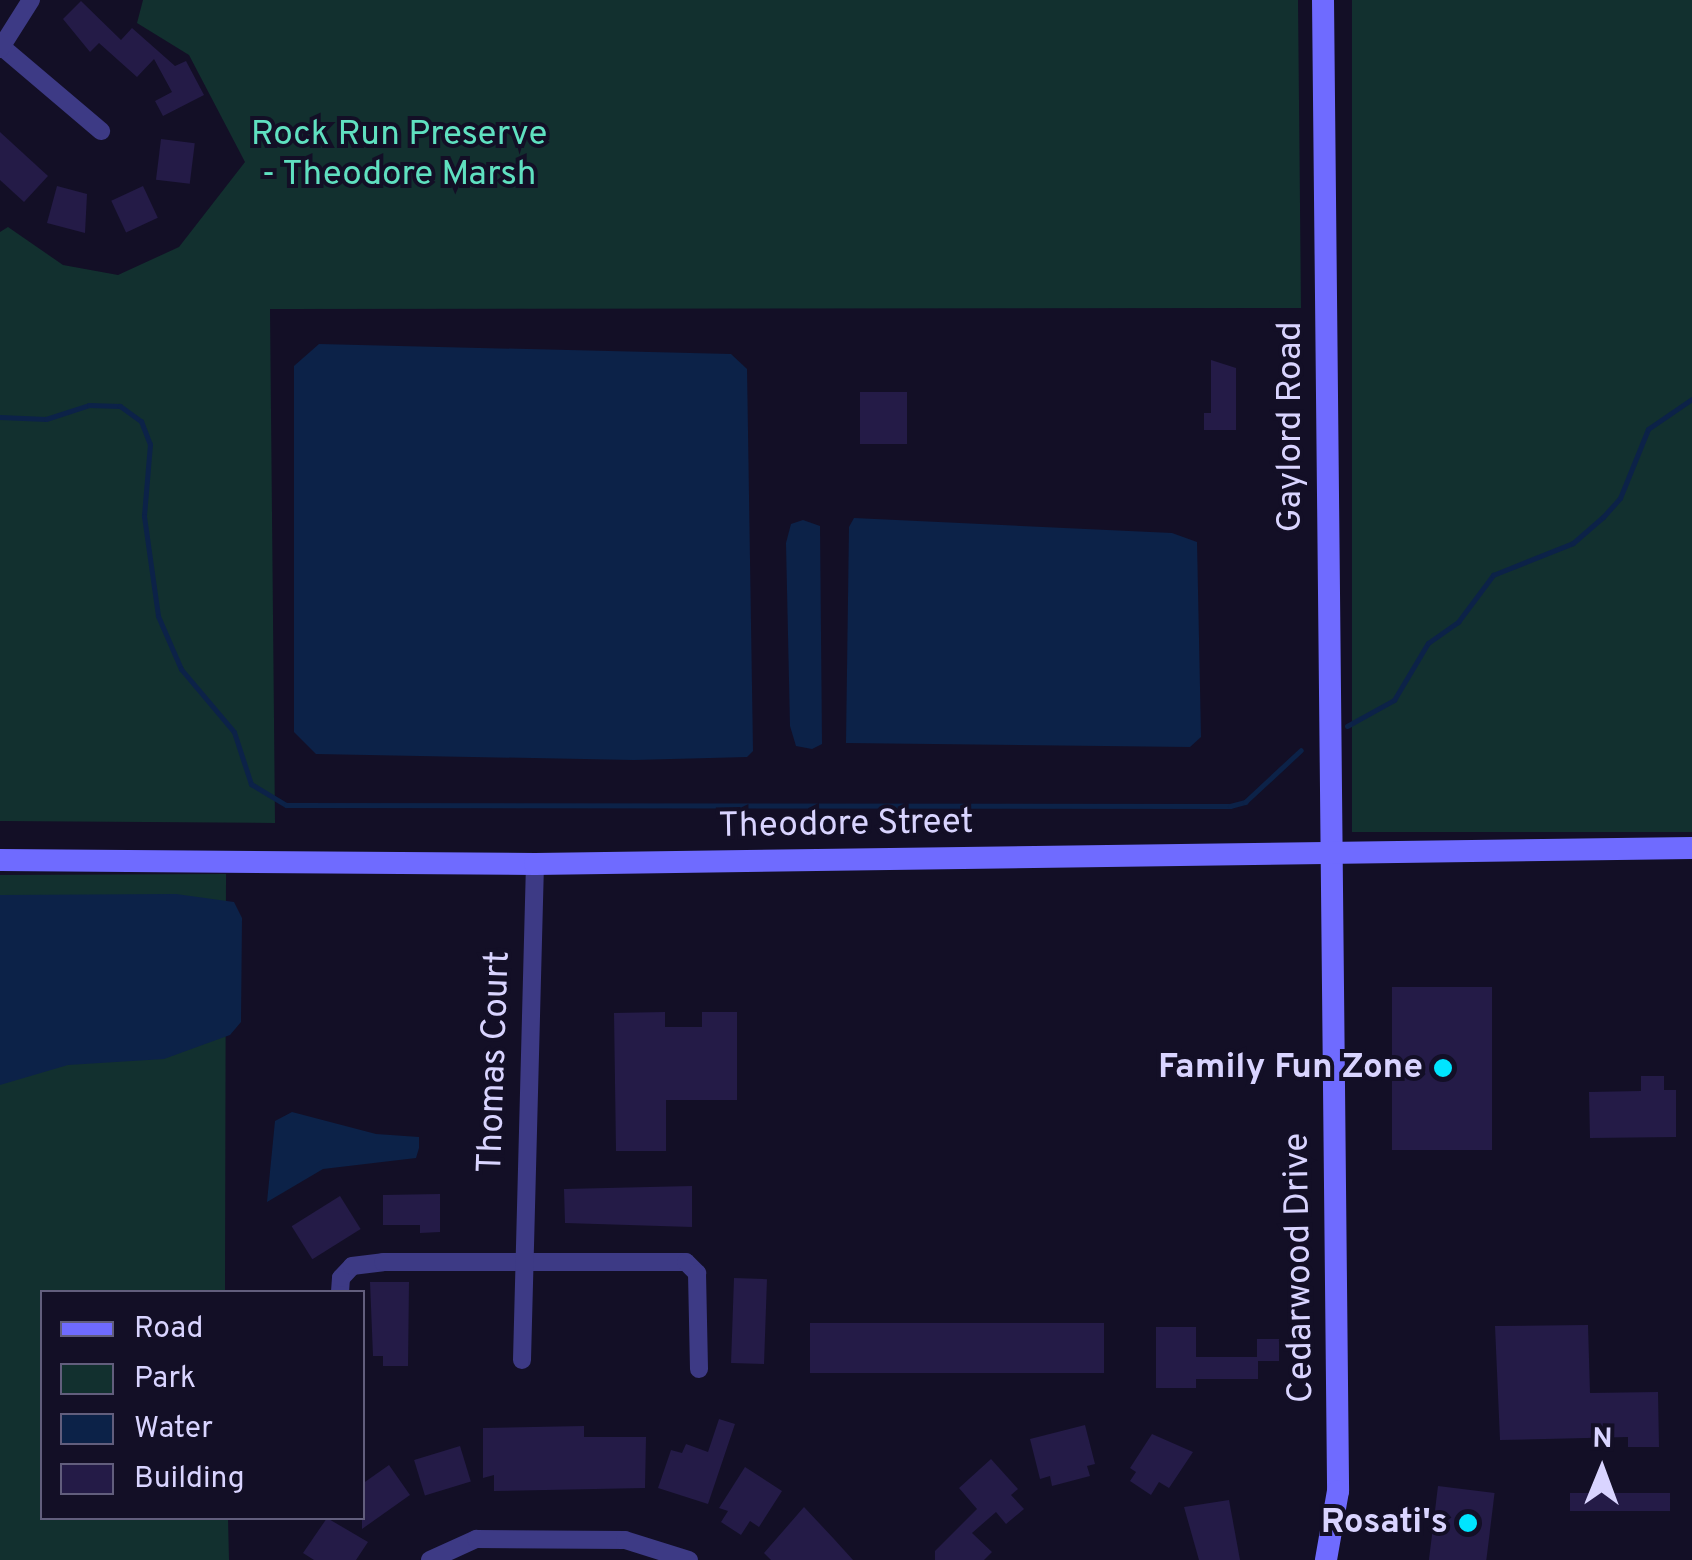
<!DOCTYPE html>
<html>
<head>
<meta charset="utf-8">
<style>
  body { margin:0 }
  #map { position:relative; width:1692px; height:1560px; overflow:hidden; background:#130f26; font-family:Overpass,sans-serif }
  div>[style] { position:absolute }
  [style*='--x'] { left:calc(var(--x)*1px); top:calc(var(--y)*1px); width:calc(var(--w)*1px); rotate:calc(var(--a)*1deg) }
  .green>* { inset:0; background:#12302f; transform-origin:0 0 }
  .water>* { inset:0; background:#0c2248 }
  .stream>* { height:5px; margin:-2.5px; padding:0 2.5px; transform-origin:2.5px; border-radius:2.5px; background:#0c2248 }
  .building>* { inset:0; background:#241b47; transform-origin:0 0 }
  .street>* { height:18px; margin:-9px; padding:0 9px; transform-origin:9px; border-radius:9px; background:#3d3a85 }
  .secondary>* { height:22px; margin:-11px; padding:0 11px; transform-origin:11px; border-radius:11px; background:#6f6bff }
  .dots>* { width:28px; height:28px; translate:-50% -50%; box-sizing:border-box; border:5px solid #130f26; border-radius:50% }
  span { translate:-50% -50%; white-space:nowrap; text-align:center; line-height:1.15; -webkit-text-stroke:8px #130f26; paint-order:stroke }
  .park-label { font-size:35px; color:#5fe0c0 }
  .street-label { font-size:35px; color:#d9d4ff }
  .poi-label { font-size:35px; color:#d9d4ff; font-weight:700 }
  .right { translate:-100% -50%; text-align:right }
  .legend { position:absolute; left:40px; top:1290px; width:325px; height:230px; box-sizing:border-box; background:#130f26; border:2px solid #625e7d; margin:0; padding:12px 18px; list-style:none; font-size:30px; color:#d9d4ff }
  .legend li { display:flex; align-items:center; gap:20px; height:50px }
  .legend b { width:50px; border:2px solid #625e7d }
  .north { position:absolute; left:1552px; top:1420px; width:100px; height:100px; -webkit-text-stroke:8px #130f26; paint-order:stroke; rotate:1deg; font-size:28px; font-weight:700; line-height:40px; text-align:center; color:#d9d4ff }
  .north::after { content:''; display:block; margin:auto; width:35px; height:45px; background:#d9d4ff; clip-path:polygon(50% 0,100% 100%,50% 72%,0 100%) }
</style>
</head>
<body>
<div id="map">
  <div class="green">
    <div style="clip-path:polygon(143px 0,1298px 0,1301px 308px,270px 309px,275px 823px,0 821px,0 232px,8px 227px,63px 265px,118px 275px,179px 247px,245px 162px,189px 55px,137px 23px)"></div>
    <div style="left:1352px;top:0;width:340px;height:832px"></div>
    <div style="clip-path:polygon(226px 874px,225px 1292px,42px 1292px,42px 1518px,228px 1518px,229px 1560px,0 1560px,0 875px)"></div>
  </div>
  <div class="water">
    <div style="clip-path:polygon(319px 344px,731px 354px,747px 369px,753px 751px,747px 757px,634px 760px,316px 754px,294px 732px,294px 366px)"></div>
    <div style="clip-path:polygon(854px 518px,1172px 533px,1197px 542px,1201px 737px,1190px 747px,846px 743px,849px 527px)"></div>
    <div style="clip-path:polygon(803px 520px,820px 526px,822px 744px,812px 749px,796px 746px,790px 726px,786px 543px,791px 524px)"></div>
    <div style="clip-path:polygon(176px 894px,234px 902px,242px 918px,241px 1022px,230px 1035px,164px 1059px,68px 1065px,0 1085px,0 895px)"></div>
    <div style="clip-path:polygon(292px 1112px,376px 1134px,419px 1137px,419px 1148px,416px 1158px,323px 1169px,267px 1202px,275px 1121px)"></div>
  </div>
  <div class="stream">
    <div style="--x:0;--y:417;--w:46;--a:2.5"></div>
    <div style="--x:46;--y:419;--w:45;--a:-18"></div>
    <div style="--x:89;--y:405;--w:31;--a:2"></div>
    <div style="--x:120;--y:406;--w:26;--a:36"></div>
    <div style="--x:141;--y:421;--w:25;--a:69"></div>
    <div style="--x:150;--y:444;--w:72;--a:94.8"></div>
    <div style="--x:144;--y:516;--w:101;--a:82"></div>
    <div style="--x:158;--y:616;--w:58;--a:66.5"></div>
    <div style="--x:181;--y:669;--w:82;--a:49.9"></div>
    <div style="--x:234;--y:732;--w:55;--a:71.9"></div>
    <div style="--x:251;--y:784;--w:41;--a:31"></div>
    <div style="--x:286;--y:805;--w:944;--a:0.06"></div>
    <div style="--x:1230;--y:806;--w:16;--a:-15"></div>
    <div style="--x:1245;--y:802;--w:76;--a:-42.9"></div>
    <div style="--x:1347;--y:726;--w:54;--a:-29"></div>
    <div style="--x:1394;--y:700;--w:66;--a:-59.2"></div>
    <div style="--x:1428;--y:643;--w:37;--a:-35"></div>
    <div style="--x:1458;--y:622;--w:59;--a:-53.3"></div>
    <div style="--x:1493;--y:575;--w:86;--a:-21.8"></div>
    <div style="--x:1573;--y:543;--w:40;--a:-41"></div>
    <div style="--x:1603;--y:517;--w:25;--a:-48"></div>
    <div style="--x:1620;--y:498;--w:74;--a:-67.9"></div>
    <div style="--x:1648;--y:429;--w:53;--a:-34.3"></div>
  </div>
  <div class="building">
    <div style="clip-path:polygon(81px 1px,121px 40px,132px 28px,175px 66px,186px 61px,204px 95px,163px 116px,155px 101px,172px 92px,154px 59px,137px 77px,99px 43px,90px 52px,63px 19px)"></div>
    <div style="clip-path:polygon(0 132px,48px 176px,24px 202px,0 180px)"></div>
    <div style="left:161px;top:139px;width:34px;height:41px;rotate:7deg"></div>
    <div style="clip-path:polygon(57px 186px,87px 194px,85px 233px,47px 223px)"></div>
    <div style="left:143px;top:186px;width:35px;height:35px;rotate:65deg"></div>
    <div style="clip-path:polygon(1211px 360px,1236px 368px,1236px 430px,1204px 430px,1204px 413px,1211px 413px)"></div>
    <div style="left:860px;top:392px;width:47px;height:52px"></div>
    <div style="left:1392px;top:987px;width:100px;height:163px"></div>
    <div style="clip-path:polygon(665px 1012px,665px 1027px,702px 1027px,702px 1012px,737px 1012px,737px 1100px,666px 1100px,666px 1151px,616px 1151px,614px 1013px)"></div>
    <div style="clip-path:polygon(1641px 1076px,1664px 1076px,1664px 1090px,1676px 1090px,1676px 1137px,1590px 1138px,1589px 1092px,1641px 1091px)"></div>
    <div style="clip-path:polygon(692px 1186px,692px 1227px,565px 1223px,564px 1189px)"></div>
    <div style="clip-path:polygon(440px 1194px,440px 1232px,420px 1233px,420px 1225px,383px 1225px,383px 1195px)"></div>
    <div style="left:340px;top:1196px;width:39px;height:57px;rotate:58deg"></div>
    <div style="left:734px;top:1278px;width:33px;height:85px;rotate:2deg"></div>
    <div style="clip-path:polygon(370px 1282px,409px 1282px,408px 1366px,383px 1366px,383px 1356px,373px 1356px)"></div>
    <div style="left:810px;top:1323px;width:294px;height:50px"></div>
    <div style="clip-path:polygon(1588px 1325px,1590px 1393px,1658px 1392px,1659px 1447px,1628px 1447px,1628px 1437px,1500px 1440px,1495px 1326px)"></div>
    <div style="clip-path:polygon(1156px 1327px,1196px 1327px,1196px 1357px,1257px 1357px,1257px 1339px,1279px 1339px,1279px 1361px,1258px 1361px,1258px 1379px,1196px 1379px,1196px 1388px,1156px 1388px)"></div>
    <div style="clip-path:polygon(719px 1419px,735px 1424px,708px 1504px,658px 1488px,671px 1450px,682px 1453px,686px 1444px,708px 1452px)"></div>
    <div style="clip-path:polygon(1085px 1425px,1095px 1464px,1087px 1466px,1090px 1476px,1052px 1486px,1050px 1476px,1040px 1479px,1030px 1439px)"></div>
    <div style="clip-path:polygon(584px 1426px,584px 1437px,646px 1437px,645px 1488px,494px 1491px,494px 1475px,483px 1478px,483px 1428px)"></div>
    <div style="clip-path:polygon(1152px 1434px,1193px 1452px,1169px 1488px,1159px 1482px,1151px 1495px,1130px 1481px,1136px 1472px,1130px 1468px)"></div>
    <div style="left:460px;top:1446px;width:37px;height:48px;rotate:73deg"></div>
    <div style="clip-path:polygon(991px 1459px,1018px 1489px,1011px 1495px,1024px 1509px,1006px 1524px,996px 1512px,972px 1533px,992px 1552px,984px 1560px,935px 1560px,935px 1551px,977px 1509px,959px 1488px)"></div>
    <div style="clip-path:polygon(389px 1465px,410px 1495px,362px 1529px,362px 1484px)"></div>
    <div style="clip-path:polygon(745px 1467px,782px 1491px,759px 1527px,750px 1521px,741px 1535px,721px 1522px,728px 1511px,719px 1508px)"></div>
    <div style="left:1438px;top:1486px;width:57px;height:75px;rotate:7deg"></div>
    <div style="left:1570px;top:1493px;width:100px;height:18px"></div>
    <div style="clip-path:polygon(1229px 1500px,1240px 1560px,1199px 1560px,1184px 1507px)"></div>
    <div style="clip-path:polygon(804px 1507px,834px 1539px,853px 1560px,771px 1560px,764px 1553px)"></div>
    <div style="clip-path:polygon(327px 1518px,368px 1542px,356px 1560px,314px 1560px,303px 1553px)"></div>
  </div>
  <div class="street">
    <div style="--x:2;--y:47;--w:130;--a:40.3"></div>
    <div style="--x:0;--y:49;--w:58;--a:-57.7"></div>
    <div style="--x:340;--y:1292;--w:14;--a:-86"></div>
    <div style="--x:341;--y:1278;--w:16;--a:-47"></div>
    <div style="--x:352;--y:1266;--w:31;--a:-7"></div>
    <div style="--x:383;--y:1262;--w:303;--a:0"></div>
    <div style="--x:686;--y:1262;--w:16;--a:45"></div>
    <div style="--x:697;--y:1273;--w:96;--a:88.8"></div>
    <div style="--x:522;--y:1360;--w:496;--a:-88.5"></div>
    <div style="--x:430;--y:1560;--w:51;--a:-24.5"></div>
    <div style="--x:476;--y:1539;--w:149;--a:0.4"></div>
    <div style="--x:625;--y:1540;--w:67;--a:17.4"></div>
  </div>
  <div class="secondary">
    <div style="--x:1323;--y:0;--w:1491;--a:89.42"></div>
    <div style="--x:1338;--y:1491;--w:70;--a:99.9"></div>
    <div style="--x:0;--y:860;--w:535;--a:0.43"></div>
    <div style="--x:535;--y:864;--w:1157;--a:-0.79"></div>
  </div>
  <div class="dots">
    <div style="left:1443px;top:1068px;background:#00e5ff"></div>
    <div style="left:1468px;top:1523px;background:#00e5ff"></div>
  </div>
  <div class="park-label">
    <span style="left:399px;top:155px">Rock Run Preserve<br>- Theodore Marsh</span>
  </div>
  <div class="street-label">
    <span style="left:1291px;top:427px;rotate:-90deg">Gaylord Road</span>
    <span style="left:846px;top:825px;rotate:-1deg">Theodore Street</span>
    <span style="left:495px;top:1062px;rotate:-88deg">Thomas Court</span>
    <span style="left:1300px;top:1268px;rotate:-91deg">Cedarwood Drive</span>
  </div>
  <div class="poi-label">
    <span class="right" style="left:1423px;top:1068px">Family Fun Zone</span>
    <span class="right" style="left:1448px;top:1523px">Rosati's</span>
  </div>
  <ul class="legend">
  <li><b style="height:12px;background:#6f6bff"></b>Road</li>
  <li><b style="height:28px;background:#12302f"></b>Park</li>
  <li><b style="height:28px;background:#0c2248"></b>Water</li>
  <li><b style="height:28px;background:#241b47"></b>Building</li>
  </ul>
  <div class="north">N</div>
</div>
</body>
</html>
